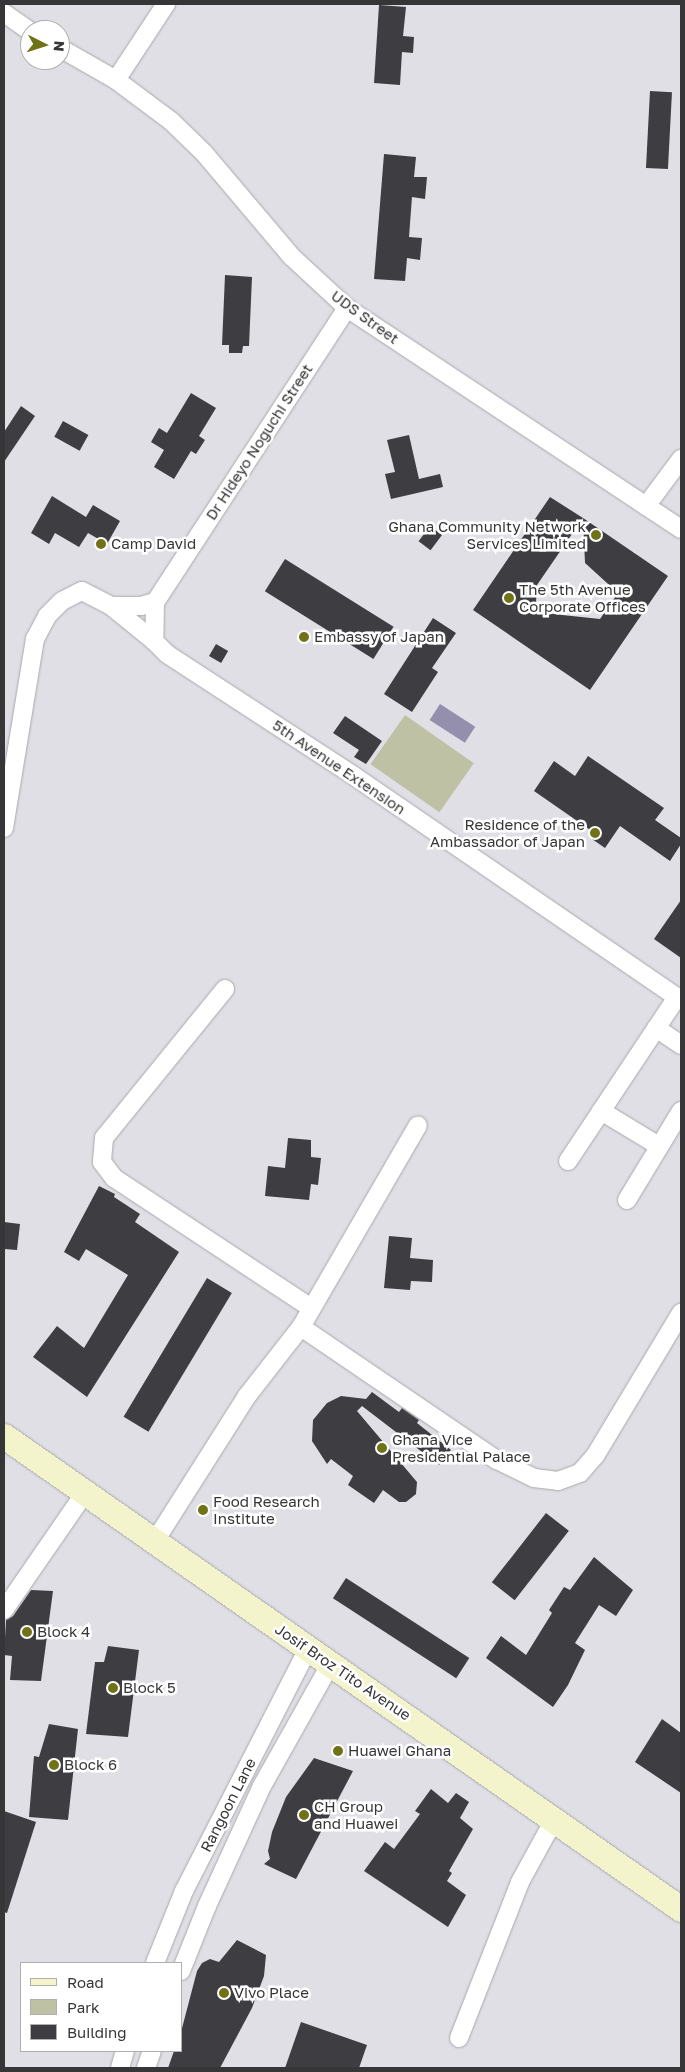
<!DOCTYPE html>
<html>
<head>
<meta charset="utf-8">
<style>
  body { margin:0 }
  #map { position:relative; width:685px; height:2072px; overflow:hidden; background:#e0dfe5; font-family:"Golos Text",sans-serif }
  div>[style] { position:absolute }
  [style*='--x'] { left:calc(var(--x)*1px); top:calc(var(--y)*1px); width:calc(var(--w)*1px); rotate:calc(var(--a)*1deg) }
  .green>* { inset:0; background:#bfc1a4; transform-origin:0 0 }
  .water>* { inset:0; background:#938fad; transform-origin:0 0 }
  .building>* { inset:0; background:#3e3d42; transform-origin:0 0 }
  .roads { filter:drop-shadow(0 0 1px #a9a8ae) drop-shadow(0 0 1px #a9a8ae) }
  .street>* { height:18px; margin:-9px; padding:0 9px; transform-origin:9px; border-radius:9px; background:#fff }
  .secondary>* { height:25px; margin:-12.5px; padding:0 12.5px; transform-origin:12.5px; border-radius:12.5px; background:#f3f4cc }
  .dots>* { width:14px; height:14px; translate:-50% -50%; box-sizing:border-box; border:2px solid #fff; border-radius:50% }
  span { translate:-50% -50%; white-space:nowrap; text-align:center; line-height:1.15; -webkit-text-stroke:5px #fff; paint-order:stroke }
  .street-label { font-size:15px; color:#363638 }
  .poi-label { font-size:15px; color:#363638 }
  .right { translate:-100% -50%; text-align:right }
  .left { translate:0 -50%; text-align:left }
  .frame { position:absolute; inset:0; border:5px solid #363638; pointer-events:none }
  .legend { position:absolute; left:20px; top:1962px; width:162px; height:90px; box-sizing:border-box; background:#fff; border:1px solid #afafaf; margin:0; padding:6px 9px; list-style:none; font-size:15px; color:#363638 }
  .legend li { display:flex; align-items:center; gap:10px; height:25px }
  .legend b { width:25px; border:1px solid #afafaf }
  .north { position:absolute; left:20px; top:20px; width:50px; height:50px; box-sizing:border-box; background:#fff; border:1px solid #afafaf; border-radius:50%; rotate:95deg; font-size:14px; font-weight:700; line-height:20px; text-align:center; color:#363638 }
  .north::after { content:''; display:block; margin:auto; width:18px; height:22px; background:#707217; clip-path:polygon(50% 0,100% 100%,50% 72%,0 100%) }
</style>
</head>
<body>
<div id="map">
  <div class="green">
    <div style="left:405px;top:715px;width:84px;height:60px;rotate:35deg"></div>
  </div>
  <div class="water">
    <div style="left:440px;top:704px;width:42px;height:19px;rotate:33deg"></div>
  </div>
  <div class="building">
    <div style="clip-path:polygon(379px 5px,406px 7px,403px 36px,414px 37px,413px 53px,402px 52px,400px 85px,374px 83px)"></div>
    <div style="left:650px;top:91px;width:22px;height:77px;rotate:3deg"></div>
    <div style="clip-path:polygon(384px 154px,416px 157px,414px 177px,427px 177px,425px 199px,412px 197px,409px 237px,422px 238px,420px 260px,407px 258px,405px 281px,374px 279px)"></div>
    <div style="clip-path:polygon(225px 275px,252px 277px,249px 346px,243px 346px,242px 353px,229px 353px,229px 345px,222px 345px)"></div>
    <div style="clip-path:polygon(191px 393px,216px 408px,199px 436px,205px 440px,196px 454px,191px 451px,174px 479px,154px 467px,164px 450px,151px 442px,159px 428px,167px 433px)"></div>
    <div style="clip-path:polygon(21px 406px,35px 416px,4px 462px,4px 432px)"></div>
    <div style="left:63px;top:421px;width:29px;height:18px;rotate:29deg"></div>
    <div style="clip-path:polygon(409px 435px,419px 479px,440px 474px,443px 487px,391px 499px,385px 474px,395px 472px,387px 440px)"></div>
    <div style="clip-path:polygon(52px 496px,86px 517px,93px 505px,120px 521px,107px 544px,88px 533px,79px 547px,55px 533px,49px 544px,31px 533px)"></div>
    <div style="clip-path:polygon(550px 497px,583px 518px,537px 585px,536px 603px,553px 614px,600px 619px,618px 593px,585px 563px,583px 518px,668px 576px,590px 690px,473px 610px)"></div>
    <div style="left:430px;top:526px;width:15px;height:19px;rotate:37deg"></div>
    <div style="left:285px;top:559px;width:128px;height:38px;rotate:32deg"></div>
    <div style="clip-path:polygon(433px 618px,456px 633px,432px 668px,438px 672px,412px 712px,384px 694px)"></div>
    <div style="left:216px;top:644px;width:14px;height:14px;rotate:30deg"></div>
    <div style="clip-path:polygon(345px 716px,382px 741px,366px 764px,354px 757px,359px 750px,333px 733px)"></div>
    <div style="clip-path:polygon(588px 756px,664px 808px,655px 820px,681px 838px,681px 844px,670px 861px,620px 826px,605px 848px,592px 839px,596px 834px,534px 791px,554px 761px,575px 776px)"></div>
    <div style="clip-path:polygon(681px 900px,681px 958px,654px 939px)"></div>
    <div style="clip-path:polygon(288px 1138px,311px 1140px,311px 1157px,321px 1158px,318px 1185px,311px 1184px,309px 1200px,265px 1196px,268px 1166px,285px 1168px)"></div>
    <div style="clip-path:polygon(99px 1186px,115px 1194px,114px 1197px,140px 1214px,135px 1222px,179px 1252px,87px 1397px,33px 1357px,57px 1326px,84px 1348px,128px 1275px,86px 1249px,79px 1261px,64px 1252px)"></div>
    <div style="clip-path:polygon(4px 1222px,20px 1224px,17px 1250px,4px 1249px)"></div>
    <div style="clip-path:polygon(389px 1236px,412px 1238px,410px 1258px,433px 1260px,432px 1282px,411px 1281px,410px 1290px,384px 1288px)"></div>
    <div style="left:207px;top:1278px;width:29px;height:162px;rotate:31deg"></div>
    <div style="clip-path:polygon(372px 1392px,399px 1412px,402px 1408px,419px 1420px,417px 1423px,451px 1450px,439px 1465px,362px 1406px,357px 1411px,417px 1482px,416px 1494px,406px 1502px,399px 1502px,383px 1490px,374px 1503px,348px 1485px,353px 1476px,331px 1459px,327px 1464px,312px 1441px,313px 1420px,327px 1403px,341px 1396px,366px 1399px)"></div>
    <div style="left:546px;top:1513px;width:29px;height:88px;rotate:38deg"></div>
    <div style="clip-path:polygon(594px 1557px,633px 1590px,616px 1616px,599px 1605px,575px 1643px,585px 1650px,568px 1685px,553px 1707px,486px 1658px,501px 1636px,526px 1655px,552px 1613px,549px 1610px,564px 1587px,570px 1590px)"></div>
    <div style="left:346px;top:1578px;width:147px;height:24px;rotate:33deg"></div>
    <div style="clip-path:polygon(31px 1590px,53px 1591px,41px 1681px,10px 1680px,12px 1656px,4px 1655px,6px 1620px,13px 1616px)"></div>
    <div style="clip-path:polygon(108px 1646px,139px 1650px,128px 1737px,86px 1734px,95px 1662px,104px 1662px)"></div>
    <div style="clip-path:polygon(662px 1719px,681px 1733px,681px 1793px,635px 1762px)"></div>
    <div style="clip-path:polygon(49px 1724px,78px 1729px,68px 1820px,29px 1817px,34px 1756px,39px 1757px)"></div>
    <div style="clip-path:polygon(314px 1758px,353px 1771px,296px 1879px,264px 1864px,270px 1859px,268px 1851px,272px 1832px,286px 1797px)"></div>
    <div style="clip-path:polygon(431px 1789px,448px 1803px,456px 1793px,469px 1802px,460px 1818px,473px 1829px,449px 1871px,452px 1873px,447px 1881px,466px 1895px,448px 1927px,364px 1871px,385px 1842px,394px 1849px,420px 1814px,415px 1811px)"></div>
    <div style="clip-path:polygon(4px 1811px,36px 1822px,7px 1913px,4px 1912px)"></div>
    <div style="clip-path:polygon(237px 1940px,266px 1955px,264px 1976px,252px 2008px,220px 2068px,168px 2068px,174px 2051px,181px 2051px,181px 2032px,197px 1971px,202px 1963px,210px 1959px,219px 1962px)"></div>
    <div style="clip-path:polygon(301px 2022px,367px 2045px,359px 2068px,285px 2068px)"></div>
  </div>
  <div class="roads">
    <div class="street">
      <div style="--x:4;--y:13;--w:32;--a:35"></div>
      <div style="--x:60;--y:48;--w:64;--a:29.7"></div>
      <div style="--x:116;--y:80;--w:69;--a:36.7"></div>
      <div style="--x:171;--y:121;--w:46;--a:44.1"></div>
      <div style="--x:204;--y:153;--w:136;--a:49.8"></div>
      <div style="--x:292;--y:257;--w:75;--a:42.8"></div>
      <div style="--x:347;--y:308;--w:400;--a:33.5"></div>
      <div style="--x:116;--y:80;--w:91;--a:-56.7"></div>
      <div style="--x:347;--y:308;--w:351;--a:123.1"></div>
      <div style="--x:155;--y:602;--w:39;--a:91"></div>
      <div style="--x:154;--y:641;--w:18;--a:45"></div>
      <div style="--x:167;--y:654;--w:223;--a:33.1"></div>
      <div style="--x:354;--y:776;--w:396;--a:34.4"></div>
      <div style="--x:646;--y:506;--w:59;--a:-53.3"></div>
      <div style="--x:111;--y:606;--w:55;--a:39.1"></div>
      <div style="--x:4;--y:828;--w:192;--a:-80.7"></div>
      <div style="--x:35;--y:639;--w:26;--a:-62"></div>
      <div style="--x:47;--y:616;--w:21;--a:-45"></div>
      <div style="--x:62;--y:601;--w:22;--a:-27"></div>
      <div style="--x:82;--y:591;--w:33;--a:27"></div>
      <div style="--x:111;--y:606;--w:30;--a:0"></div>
      <div style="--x:141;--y:606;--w:15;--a:-16"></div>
      <div style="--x:225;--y:989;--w:192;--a:129.1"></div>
      <div style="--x:104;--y:1138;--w:24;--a:95"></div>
      <div style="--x:102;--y:1162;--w:20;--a:53"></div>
      <div style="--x:114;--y:1178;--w:236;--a:33.4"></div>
      <div style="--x:656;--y:1028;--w:30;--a:34"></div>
      <div style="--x:601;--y:1111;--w:68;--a:31.1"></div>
      <div style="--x:568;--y:1161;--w:197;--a:-56.4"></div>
      <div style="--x:627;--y:1200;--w:104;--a:-58.8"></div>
      <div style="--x:301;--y:1327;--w:237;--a:34.2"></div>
      <div style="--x:497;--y:1460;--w:41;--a:25.9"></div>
      <div style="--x:534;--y:1478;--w:24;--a:7"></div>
      <div style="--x:558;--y:1481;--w:23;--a:-20"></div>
      <div style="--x:580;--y:1473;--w:23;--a:-49"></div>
      <div style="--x:595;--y:1456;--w:167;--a:-59"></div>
      <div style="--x:155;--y:1541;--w:172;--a:-57.6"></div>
      <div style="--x:247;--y:1396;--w:88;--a:-52"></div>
      <div style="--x:301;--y:1327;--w:233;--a:-59.9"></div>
      <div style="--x:4;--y:1610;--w:141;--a:-55.4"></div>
      <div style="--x:155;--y:1963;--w:78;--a:-68.1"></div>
      <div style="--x:184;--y:1891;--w:272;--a:-62.9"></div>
      <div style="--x:181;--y:1971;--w:70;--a:-68.2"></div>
      <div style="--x:207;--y:1906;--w:132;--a:-65.4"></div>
      <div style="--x:262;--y:1786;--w:139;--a:-60.7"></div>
      <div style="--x:459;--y:2038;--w:168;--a:-68.6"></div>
      <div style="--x:520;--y:1882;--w:71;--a:-61.3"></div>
      <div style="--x:120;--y:2068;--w:18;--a:-74"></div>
      <div style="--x:146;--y:2068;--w:18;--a:-71"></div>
    </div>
    <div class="secondary">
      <div style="--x:4;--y:1436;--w:826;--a:34.94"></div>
    </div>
  </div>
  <div class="dots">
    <div style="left:596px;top:535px;background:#707217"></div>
    <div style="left:101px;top:544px;background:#707217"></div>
    <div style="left:509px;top:598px;background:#707217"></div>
    <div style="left:304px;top:637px;background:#707217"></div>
    <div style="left:595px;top:833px;background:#707217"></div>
    <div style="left:382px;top:1448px;background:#707217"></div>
    <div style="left:203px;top:1510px;background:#707217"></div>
    <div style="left:27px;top:1632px;background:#707217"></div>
    <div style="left:113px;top:1688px;background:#707217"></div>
    <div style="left:338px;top:1751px;background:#707217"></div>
    <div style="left:54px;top:1765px;background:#707217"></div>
    <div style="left:304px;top:1815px;background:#707217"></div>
    <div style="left:224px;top:1993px;background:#707217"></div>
  </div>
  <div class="street-label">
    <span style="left:365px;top:317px;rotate:36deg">UDS Street</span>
    <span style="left:259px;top:442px;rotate:-57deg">Dr Hideyo Noguchi Street</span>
    <span style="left:339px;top:767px;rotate:34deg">5th Avenue Extension</span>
    <span style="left:343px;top:1672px;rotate:34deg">Josif Broz Tito Avenue</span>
    <span style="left:228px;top:1805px;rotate:-63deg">Rangoon Lane</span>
  </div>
  <div class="poi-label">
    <span class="right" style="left:586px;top:535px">Ghana Community Network<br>Services Limited</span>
    <span class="left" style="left:111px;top:544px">Camp David</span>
    <span class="left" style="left:519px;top:598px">The 5th Avenue<br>Corporate Offices</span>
    <span class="left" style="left:314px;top:637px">Embassy of Japan</span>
    <span class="right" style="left:585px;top:833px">Residence of the<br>Ambassador of Japan</span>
    <span class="left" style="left:392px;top:1448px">Ghana Vice<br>Presidential Palace</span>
    <span class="left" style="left:213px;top:1510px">Food Research<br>Institute</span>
    <span class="left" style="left:37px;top:1632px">Block 4</span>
    <span class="left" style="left:123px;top:1688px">Block 5</span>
    <span class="left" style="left:348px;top:1751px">Huawei Ghana</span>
    <span class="left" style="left:64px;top:1765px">Block 6</span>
    <span class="left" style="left:314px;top:1815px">CH Group<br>and Huawei</span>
    <span class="left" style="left:234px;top:1993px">Vivo Place</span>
  </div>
  <div class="frame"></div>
  <ul class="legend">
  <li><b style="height:6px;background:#f3f4cc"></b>Road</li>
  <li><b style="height:14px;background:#bfc1a4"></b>Park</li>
  <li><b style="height:14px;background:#3e3d42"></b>Building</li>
  </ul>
  <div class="north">N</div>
</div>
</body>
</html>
